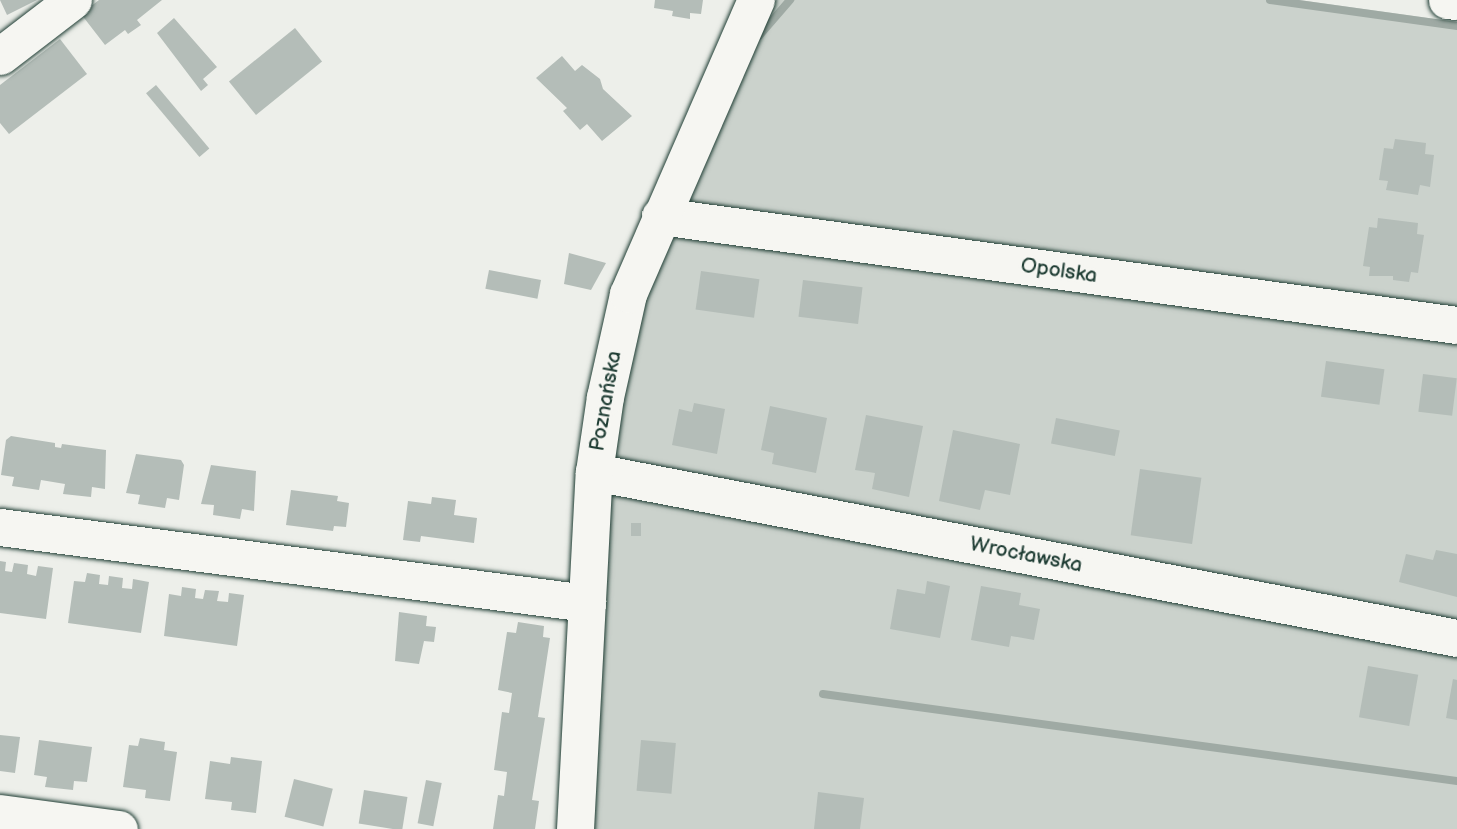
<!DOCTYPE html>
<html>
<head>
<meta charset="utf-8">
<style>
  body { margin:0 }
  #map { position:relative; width:1457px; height:829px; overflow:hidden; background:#edefea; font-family:"Balsamiq Sans",sans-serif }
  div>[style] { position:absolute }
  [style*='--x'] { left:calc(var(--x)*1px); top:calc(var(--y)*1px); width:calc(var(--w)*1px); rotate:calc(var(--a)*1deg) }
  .green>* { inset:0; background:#cbd2cc }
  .stream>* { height:8px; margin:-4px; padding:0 4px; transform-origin:4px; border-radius:4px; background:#9faaa4 }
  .building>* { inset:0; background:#b4bdb8; transform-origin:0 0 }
  .roads { filter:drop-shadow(0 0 2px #1f3d34) drop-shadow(0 0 2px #1f3d34) }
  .minor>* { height:37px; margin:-18.5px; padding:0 18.5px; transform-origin:18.5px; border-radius:18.5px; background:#f6f6f2 }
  span { translate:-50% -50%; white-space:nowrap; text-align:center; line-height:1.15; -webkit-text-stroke:5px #f6f6f2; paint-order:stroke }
  .street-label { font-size:21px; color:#1f3d34 }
</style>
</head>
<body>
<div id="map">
  <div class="green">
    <div style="clip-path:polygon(769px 0,1299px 0,1457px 22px,1457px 829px,590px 829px,609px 471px,622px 386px,648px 275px)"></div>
  </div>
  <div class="stream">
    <div style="--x:1270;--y:0;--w:189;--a:7.9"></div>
    <div style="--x:759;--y:36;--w:48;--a:-49.3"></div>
    <div style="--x:823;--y:694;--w:640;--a:7.81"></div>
  </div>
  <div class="building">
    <div style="clip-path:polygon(0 0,37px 0,7px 15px)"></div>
    <div style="clip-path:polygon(99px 0,162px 0,137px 20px,141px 25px,128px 34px,125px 30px,105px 45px,81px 14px)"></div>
    <div style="clip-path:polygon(655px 0,703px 0,701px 14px,690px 13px,690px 19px,672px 16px,673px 11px,654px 8px)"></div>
    <div style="clip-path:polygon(174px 18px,217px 67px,203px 79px,208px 85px,201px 91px,157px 33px)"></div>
    <div style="left:295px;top:28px;width:43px;height:85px;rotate:51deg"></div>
    <div style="clip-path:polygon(60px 39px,87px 74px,9px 134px,0 123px,0 85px)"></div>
    <div style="clip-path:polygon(562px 56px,575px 71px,582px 65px,600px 79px,603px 89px,632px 116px,602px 141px,587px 124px,580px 130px,563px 111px,567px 108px,536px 78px)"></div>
    <div style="left:156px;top:85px;width:83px;height:13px;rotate:50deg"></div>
    <div style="clip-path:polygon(1395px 139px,1426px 143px,1425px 154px,1434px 155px,1430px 187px,1420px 185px,1418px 195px,1386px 190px,1388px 181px,1379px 180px,1384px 148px,1393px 149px)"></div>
    <div style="clip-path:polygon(1378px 218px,1418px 223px,1417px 234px,1424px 235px,1418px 273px,1411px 272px,1409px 282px,1393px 280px,1393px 276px,1369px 276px,1370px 267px,1363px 266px,1369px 227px,1377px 228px)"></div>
    <div style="clip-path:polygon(569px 253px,606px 263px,591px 290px,564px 284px)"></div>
    <div style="left:489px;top:270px;width:53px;height:19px;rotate:11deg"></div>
    <div style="left:701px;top:271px;width:59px;height:39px;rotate:8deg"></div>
    <div style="left:803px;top:280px;width:60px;height:37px;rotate:7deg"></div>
    <div style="left:1326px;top:361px;width:59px;height:36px;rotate:8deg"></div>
    <div style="left:1423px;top:374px;width:34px;height:38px;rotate:7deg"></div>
    <div style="clip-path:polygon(694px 403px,725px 409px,717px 454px,672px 445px,679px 409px,692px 412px)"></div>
    <div style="clip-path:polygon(770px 406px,827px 418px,816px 473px,772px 464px,774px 453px,761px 450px)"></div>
    <div style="clip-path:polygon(866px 415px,923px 426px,909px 497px,872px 489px,875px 473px,855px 470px)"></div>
    <div style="left:1056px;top:418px;width:65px;height:26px;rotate:11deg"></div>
    <div style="clip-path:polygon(953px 430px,1020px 444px,1010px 495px,985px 490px,980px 510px,939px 501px)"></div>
    <div style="clip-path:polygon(11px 436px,55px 443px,55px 447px,61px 448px,62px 444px,106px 450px,105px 489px,92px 487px,91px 497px,63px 494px,65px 484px,41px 480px,39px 490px,12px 486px,14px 477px,1px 475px,6px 440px)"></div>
    <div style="clip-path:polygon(136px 454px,181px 460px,184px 465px,179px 500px,167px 498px,165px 508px,138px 504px,140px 495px,126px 493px)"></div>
    <div style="clip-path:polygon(211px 465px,256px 471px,254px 511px,242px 509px,240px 519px,213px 515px,214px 505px,201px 504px)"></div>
    <div style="left:1140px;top:469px;width:62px;height:67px;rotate:8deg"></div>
    <div style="clip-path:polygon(291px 490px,338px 496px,337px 501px,349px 503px,346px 527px,334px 526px,333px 531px,286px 525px)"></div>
    <div style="clip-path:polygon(432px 497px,456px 500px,454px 515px,477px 518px,474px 543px,421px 536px,420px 542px,403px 540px,408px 501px,431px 504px)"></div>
    <div style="left:631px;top:523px;width:10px;height:13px"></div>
    <div style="clip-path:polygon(1436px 550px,1457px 554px,1457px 597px,1399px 582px,1406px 554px,1433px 560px)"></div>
    <div style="clip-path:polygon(0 561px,6px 562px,5px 571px,12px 572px,14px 563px,28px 565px,27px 574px,36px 576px,38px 566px,53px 568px,46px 619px,0 613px)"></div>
    <div style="clip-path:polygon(87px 573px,100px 575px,99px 584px,108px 585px,109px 576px,123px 578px,122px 588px,132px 589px,133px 579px,149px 582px,141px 633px,68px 623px,74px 581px,85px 582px)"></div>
    <div style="clip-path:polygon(927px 581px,950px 586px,940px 638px,890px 629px,897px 589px,925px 594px)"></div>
    <div style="clip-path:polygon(981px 586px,1021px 593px,1019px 605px,1040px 609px,1034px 640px,1011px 636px,1009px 647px,971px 640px)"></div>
    <div style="clip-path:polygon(182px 587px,196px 589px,195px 598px,203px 599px,205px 590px,219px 591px,217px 601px,228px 602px,229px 593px,244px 595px,237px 646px,164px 636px,169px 594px,181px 596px)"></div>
    <div style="clip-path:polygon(399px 612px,427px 616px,426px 626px,436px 627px,434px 642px,424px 641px,419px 664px,395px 661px)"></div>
    <div style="clip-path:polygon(518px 622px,544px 626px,543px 637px,550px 638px,538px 717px,545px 718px,532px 800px,539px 801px,535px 829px,493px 829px,498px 795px,504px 796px,507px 772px,494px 770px,502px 712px,509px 713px,512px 693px,498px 690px,507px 632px,516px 633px)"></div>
    <div style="left:1368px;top:666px;width:51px;height:52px;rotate:10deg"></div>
    <div style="clip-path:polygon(1453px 679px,1457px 680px,1457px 720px,1446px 718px)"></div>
    <div style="clip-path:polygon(0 735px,20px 737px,15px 773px,0 771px)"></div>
    <div style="clip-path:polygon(140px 738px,165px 742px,164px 750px,177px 752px,170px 801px,145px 798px,146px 790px,123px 787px,129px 745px,138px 746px)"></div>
    <div style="clip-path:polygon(39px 740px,92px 747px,87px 782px,74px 781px,73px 790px,45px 787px,47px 777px,34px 775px)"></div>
    <div style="left:641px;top:740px;width:35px;height:51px;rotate:5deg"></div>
    <div style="clip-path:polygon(231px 757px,262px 761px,256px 813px,231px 810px,232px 802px,205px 799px,210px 761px,230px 764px)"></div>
    <div style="left:294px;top:779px;width:40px;height:39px;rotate:14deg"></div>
    <div style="left:426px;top:780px;width:16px;height:44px;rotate:11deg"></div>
    <div style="left:364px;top:790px;width:44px;height:34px;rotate:9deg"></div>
    <div style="clip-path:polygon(818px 792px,864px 798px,860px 829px,814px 829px)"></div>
  </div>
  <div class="roads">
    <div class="minor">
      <div style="--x:1447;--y:0;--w:10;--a:6"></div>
      <div style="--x:0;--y:56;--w:92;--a:-37.5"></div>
      <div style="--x:660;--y:216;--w:804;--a:7.79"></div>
      <div style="--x:594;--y:472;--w:879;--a:10.89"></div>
      <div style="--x:0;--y:527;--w:592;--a:7.38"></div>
      <div style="--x:0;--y:813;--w:120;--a:7.7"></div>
      <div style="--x:575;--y:829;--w:358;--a:-87"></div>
      <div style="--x:594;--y:472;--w:76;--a:-81.7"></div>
      <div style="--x:605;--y:397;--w:106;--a:-77.4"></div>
      <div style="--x:628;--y:294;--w:321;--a:-66.5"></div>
    </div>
  </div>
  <div class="street-label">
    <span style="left:1059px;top:271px;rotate:8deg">Opolska</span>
    <span style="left:606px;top:401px;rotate:-80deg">Poznańska</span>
    <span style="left:1026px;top:555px;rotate:11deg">Wrocławska</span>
  </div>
</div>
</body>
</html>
